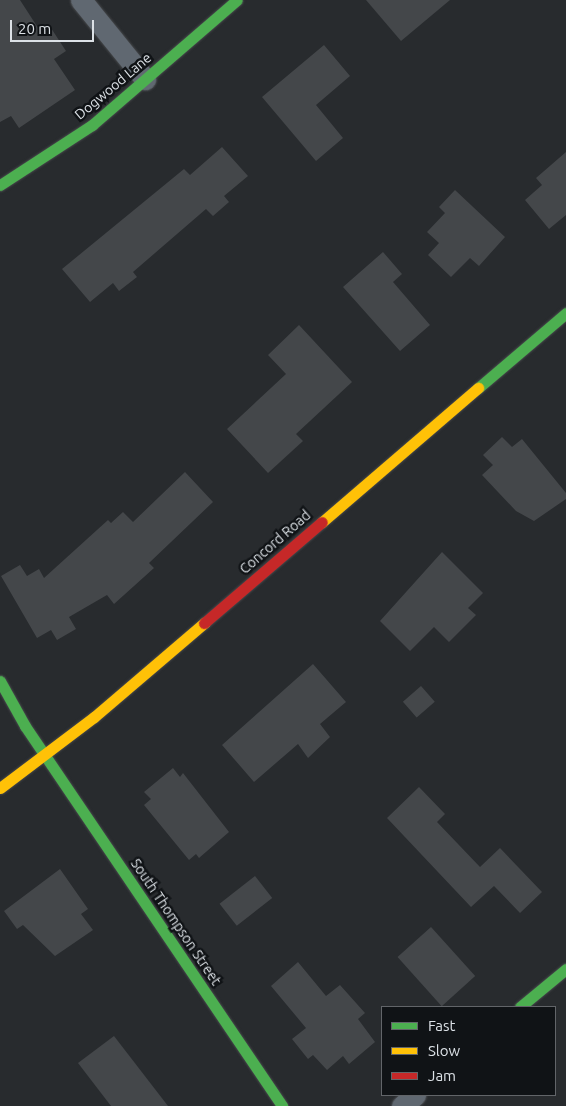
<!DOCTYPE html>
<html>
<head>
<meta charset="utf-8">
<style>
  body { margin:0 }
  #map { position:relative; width:566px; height:1106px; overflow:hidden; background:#282b2e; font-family:Ubuntu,sans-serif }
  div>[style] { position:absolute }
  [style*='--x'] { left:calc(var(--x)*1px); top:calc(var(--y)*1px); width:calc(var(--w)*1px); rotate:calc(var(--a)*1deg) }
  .building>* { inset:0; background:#44474a; transform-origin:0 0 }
  .roads { filter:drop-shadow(0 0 1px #46484b) drop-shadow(0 0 1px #46484b) }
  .street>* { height:21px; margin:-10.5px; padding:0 10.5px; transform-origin:10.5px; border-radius:10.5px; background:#606871 }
  .fast>* { height:11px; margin:-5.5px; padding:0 5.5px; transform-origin:5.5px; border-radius:5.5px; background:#4caf50 }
  .slow>* { height:11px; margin:-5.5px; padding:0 5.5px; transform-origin:5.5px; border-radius:5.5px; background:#ffc107 }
  .jam>* { height:11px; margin:-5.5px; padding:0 5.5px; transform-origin:5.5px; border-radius:5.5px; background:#c62828 }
  span { translate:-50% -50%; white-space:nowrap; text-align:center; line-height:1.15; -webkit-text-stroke:5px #101316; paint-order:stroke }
  .street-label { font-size:14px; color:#dce1e6 }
  .legend { position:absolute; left:381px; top:1006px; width:175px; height:90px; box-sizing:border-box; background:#101316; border:1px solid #626569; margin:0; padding:6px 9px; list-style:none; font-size:15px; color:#dce1e6 }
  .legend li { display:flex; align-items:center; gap:10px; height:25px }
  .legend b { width:25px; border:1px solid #626569 }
  .scale { position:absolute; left:10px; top:20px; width:84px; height:22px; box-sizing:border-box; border:2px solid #dce1e6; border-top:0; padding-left:6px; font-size:15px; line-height:18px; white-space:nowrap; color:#dce1e6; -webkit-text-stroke:4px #101316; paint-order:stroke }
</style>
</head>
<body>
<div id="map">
  <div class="building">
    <div style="clip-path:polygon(0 0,20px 0,42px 34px,51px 28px,66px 51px,54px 59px,75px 90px,19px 128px,11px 116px,0 122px)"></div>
    <div style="clip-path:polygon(366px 0,450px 0,401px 41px)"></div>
    <div style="clip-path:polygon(324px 45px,350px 76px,316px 105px,343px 138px,316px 161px,262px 97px)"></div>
    <div style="clip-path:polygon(222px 147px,248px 176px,224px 196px,229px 202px,213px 216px,206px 209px,133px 272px,137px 277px,119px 291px,113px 283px,90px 302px,62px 269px,184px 169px,190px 175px)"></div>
    <div style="clip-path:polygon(566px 152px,566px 215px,549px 229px,525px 200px,542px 185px,536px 178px)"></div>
    <div style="clip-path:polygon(455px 190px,505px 237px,479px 266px,470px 258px,451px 277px,428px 255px,439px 243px,427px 232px,445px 213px,439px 207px)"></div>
    <div style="clip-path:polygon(383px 252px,402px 274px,393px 282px,430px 325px,400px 351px,343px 287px)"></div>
    <div style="clip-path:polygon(299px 325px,352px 382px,296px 434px,303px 441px,268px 473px,227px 429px,286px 374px,268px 355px)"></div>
    <div style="clip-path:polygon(502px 437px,512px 447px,522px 439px,566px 493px,566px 499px,534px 521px,516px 511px,482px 475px,493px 465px,483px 455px)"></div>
    <div style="clip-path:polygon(185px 472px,213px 502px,149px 563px,154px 568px,114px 604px,107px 595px,69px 617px,76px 629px,57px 640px,51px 630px,37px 638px,1px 576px,20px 565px,27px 576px,39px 569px,44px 578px,108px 520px,111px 523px,123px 512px,133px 522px)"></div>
    <div style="clip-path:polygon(442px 552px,483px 593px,468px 608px,476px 615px,449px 642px,434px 627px,410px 651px,380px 621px)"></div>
    <div style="clip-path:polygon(313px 664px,346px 702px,320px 724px,330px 737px,308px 758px,298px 744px,254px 782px,222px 745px)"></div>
    <div style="left:421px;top:686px;width:21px;height:24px;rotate:49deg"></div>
    <div style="clip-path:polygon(173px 768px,180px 777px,183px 773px,229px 832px,199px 858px,196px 854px,189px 860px,144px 805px,151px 799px,144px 792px)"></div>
    <div style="clip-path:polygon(419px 787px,445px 814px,437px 822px,480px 867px,500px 848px,542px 892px,520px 913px,494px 886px,471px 907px,387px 818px)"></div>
    <div style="clip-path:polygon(60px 869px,88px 909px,81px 914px,93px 930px,55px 956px,23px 925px,17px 929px,4px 911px)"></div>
    <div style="left:255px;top:876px;width:28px;height:45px;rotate:52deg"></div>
    <div style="left:431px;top:927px;width:66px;height:45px;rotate:48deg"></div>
    <div style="clip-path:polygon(298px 962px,326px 996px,340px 985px,365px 1013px,358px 1019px,375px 1042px,349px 1064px,343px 1056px,327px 1070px,313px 1055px,308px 1059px,292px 1039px,306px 1028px,271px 986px)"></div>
    <div style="clip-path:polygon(114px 1036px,168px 1106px,111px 1106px,78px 1063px)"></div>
  </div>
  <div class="roads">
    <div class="street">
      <div style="--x:81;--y:0;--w:102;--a:51"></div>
      <div style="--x:402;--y:1106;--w:17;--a:-40"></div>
    </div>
    <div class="fast">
      <div style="--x:0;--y:185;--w:110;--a:-33.1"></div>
      <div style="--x:92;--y:125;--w:191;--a:-40.8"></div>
      <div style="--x:478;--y:388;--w:116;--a:-40.4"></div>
      <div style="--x:0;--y:681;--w:51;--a:60.9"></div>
      <div style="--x:25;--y:726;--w:459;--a:55.9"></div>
      <div style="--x:520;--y:1007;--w:60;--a:-39.6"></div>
    </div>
    <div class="slow">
      <div style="--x:322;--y:522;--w:206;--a:-40.7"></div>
      <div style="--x:0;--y:788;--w:118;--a:-37.1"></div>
      <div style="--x:94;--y:717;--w:145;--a:-40.5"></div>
    </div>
    <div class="jam">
      <div style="--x:204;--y:623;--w:155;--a:-40.6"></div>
    </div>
  </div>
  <div class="street-label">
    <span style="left:113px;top:86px;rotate:-40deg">Dogwood Lane</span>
    <span style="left:275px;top:542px;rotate:-41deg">Concord Road</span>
    <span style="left:176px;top:922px;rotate:56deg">South Thompson Street</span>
  </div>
  <ul class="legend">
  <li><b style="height:6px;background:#4caf50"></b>Fast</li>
  <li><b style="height:6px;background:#ffc107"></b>Slow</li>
  <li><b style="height:6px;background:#c62828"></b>Jam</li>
  </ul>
  <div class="scale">20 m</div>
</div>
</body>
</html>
